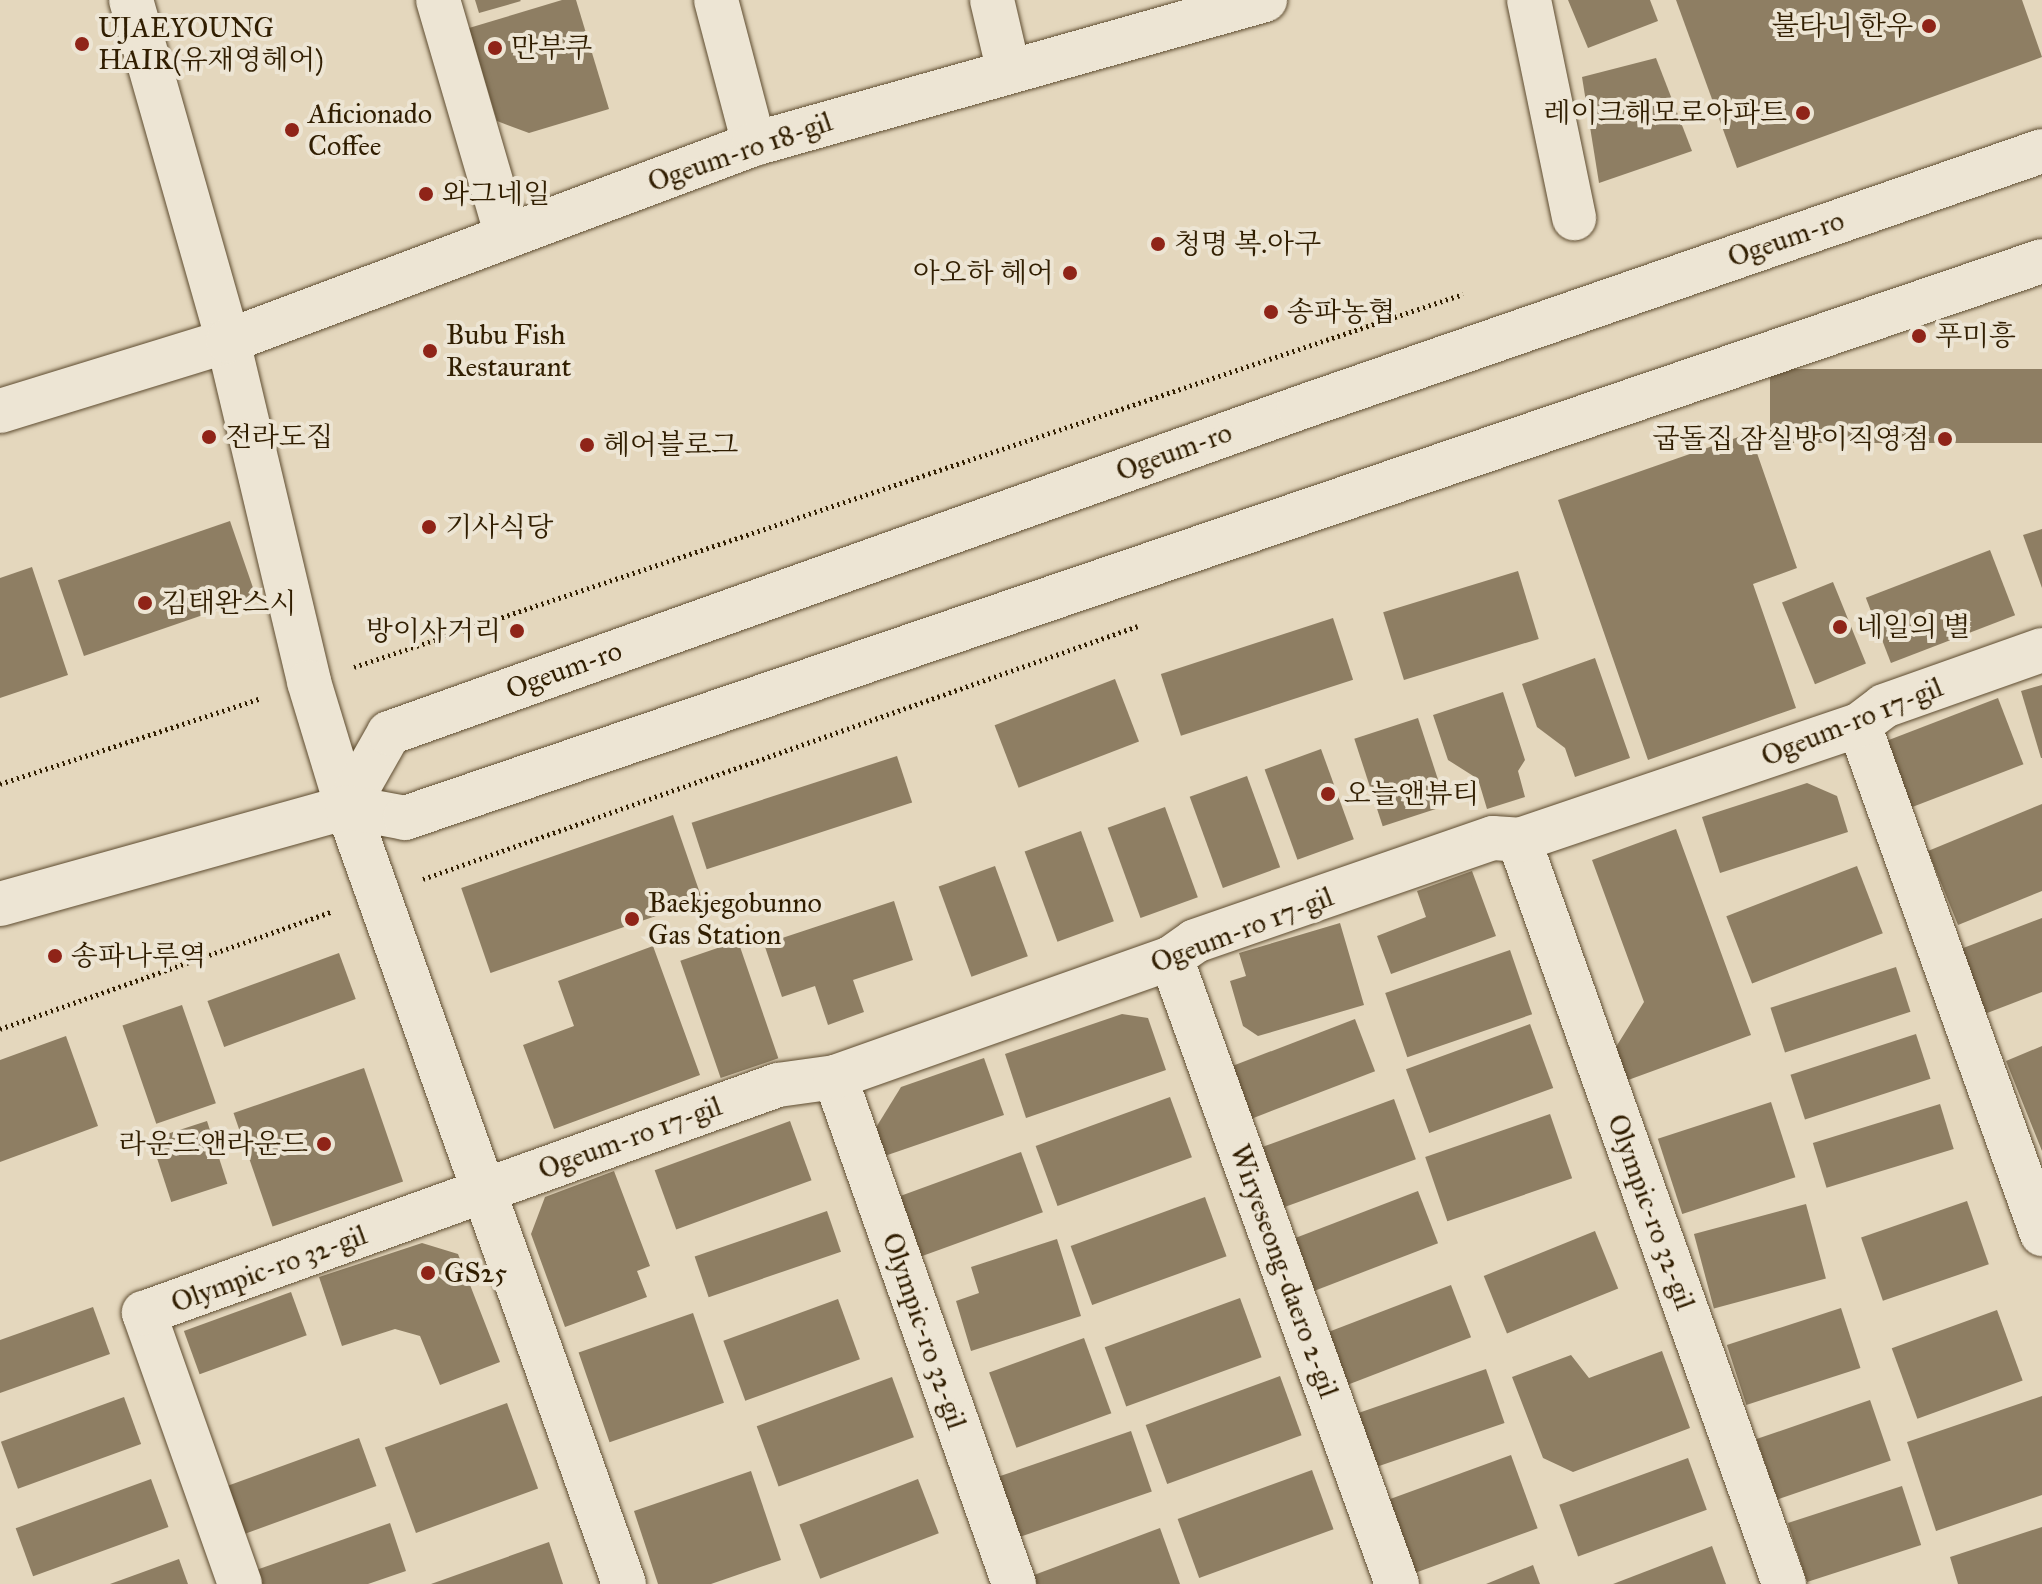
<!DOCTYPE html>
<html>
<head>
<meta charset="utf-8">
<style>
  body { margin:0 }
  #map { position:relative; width:2042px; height:1584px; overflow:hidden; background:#e4d7bd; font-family:"IM FELL Great Primer","Noto Serif KR",serif }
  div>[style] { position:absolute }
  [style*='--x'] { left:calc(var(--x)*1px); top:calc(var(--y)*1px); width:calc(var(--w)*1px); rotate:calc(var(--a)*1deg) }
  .building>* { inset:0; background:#8e7e63; transform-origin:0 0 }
  .path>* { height:5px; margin-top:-2.5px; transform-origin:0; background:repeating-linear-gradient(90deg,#311e01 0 2px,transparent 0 6px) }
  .roads { filter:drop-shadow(0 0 2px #5e4c30) drop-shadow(0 0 2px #5e4c30) }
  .street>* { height:44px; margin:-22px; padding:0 22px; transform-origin:22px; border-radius:22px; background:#ede5d4 }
  .secondary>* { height:44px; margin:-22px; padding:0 22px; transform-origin:22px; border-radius:22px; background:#ede5d4 }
  .dots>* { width:22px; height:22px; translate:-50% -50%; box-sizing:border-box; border:4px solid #ede5d4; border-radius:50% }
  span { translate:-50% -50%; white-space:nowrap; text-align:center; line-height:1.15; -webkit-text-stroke:8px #ede5d4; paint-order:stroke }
  .poi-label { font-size:28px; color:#311e01 }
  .right { translate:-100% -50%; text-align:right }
  .left { translate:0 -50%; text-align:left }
  .street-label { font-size:28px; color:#311e01 }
</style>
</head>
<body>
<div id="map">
  <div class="building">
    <div style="clip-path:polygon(475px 0,520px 0,521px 1px,479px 13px)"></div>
    <div style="clip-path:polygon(562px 0,576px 0,609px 109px,529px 133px,497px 121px,469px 28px)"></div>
    <div style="clip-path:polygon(1568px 0,1650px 0,1658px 21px,1588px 48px)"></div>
    <div style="clip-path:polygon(1676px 0,2022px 0,2042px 57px,1737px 168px)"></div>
    <div style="clip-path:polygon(1656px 58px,1692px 151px,1599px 183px,1582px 77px)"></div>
    <div style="left:2042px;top:369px;width:74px;height:272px;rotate:90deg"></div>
    <div style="clip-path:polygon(1750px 433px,1797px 568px,1753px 584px,1796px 708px,1648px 760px,1558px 500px)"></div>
    <div style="left:230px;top:521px;width:80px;height:182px;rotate:71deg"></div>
    <div style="clip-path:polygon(2042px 529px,2042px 588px,2023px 535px)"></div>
    <div style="left:1990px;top:550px;width:70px;height:133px;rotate:69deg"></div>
    <div style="clip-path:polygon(32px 567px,68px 675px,0 698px,0 578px)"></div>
    <div style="left:1518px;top:571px;width:71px;height:141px;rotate:73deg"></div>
    <div style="left:1833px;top:582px;width:88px;height:55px;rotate:68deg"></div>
    <div style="left:1333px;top:618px;width:65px;height:181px;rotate:72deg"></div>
    <div style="clip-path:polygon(1595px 658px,1630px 758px,1575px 777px,1565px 748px,1537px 727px,1522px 684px)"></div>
    <div style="left:1115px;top:679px;width:67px;height:129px;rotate:69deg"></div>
    <div style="clip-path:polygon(2042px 685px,2042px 758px,2041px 758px,2021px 691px)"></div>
    <div style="clip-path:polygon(1503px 692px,1525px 760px,1518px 771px,1525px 797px,1487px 809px,1478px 779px,1448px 760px,1433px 715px)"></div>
    <div style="left:1998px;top:698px;width:71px;height:126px;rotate:69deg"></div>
    <div style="left:1418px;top:718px;width:92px;height:67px;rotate:72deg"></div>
    <div style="left:1321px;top:749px;width:96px;height:60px;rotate:70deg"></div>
    <div style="left:897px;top:756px;width:49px;height:216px;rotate:72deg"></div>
    <div style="left:1247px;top:776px;width:97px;height:61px;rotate:70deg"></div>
    <div style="clip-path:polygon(1807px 783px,1837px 796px,1848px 832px,1720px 873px,1702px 817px)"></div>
    <div style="clip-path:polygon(2042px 804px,2042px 891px,1958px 925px,1928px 851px)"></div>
    <div style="left:1165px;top:807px;width:96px;height:61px;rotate:70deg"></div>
    <div style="left:673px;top:815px;width:90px;height:224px;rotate:71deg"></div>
    <div style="clip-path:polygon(1676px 829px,1751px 1035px,1620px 1083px,1611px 1055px,1644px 1002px,1592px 860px)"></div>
    <div style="left:1081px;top:831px;width:96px;height:60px;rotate:70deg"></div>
    <div style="left:995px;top:866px;width:96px;height:60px;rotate:70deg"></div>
    <div style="left:1857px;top:866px;width:72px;height:140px;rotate:69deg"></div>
    <div style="clip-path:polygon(1472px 871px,1496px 936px,1391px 974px,1377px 936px,1426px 917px,1417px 891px)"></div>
    <div style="clip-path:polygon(894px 901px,913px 960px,853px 980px,864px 1012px,828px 1025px,815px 986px,782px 997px,764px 944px)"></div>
    <div style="clip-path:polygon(2042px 918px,2042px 992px,1982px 1015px,1958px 950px)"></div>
    <div style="clip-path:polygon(1340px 923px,1364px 1005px,1258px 1036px,1243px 1026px,1230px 981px,1246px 976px,1239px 953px)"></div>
    <div style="left:738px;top:941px;width:124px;height:61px;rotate:71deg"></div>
    <div style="clip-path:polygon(653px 946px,700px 1075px,554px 1129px,523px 1045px,574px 1026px,558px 981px)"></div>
    <div style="left:1510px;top:950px;width:68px;height:132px;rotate:71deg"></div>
    <div style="left:339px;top:953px;width:49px;height:140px;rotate:70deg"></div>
    <div style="left:1896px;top:967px;width:47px;height:132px;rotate:72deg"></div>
    <div style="left:182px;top:1005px;width:104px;height:63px;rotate:71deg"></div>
    <div style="clip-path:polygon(1122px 1014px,1148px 1018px,1166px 1070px,1026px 1118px,1005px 1054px)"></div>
    <div style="left:1355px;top:1019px;width:56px;height:137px;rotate:69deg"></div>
    <div style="left:1530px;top:1024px;width:68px;height:132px;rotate:70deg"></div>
    <div style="left:1916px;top:1034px;width:47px;height:132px;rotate:72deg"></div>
    <div style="clip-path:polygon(66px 1036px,98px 1126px,0 1162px,0 1060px)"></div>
    <div style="clip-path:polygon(2042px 1046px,2042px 1151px,2006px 1061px)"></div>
    <div style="clip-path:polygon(984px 1058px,1004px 1115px,873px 1160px,872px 1134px,901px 1087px)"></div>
    <div style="left:364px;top:1068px;width:120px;height:138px;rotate:71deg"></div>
    <div style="left:1170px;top:1097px;width:64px;height:143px;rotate:70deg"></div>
    <div style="left:1394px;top:1099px;width:64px;height:144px;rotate:70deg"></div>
    <div style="left:1771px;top:1102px;width:79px;height:119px;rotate:72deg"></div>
    <div style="left:1940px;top:1104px;width:47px;height:133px;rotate:73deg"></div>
    <div style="left:1550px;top:1114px;width:68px;height:132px;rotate:71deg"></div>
    <div style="left:207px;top:1121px;width:66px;height:59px;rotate:72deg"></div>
    <div style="left:790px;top:1121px;width:63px;height:144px;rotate:70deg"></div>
    <div style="left:1021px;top:1152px;width:64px;height:143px;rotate:70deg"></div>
    <div style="clip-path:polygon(614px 1171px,650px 1266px,637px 1271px,647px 1297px,565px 1327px,531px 1234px,545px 1197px)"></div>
    <div style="left:1418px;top:1191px;width:56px;height:137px;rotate:69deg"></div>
    <div style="left:1205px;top:1197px;width:63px;height:143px;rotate:70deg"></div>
    <div style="left:1967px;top:1201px;width:67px;height:112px;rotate:71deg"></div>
    <div style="left:1806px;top:1204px;width:77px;height:116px;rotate:75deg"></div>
    <div style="left:827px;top:1211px;width:43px;height:140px;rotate:71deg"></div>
    <div style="left:1595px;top:1231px;width:62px;height:120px;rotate:68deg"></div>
    <div style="clip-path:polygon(1057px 1239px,1081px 1316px,971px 1351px,956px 1301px,979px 1293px,971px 1267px)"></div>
    <div style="clip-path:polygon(422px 1243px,458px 1254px,500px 1362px,440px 1385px,420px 1336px,395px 1329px,342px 1346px,319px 1277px)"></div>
    <div style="left:1451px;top:1285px;width:56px;height:137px;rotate:69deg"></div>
    <div style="left:291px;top:1292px;width:46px;height:114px;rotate:70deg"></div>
    <div style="left:1240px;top:1298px;width:63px;height:144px;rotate:70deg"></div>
    <div style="left:838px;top:1299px;width:64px;height:122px;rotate:70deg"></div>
    <div style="clip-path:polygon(93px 1307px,110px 1354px,0 1393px,0 1340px)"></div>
    <div style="left:1841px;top:1308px;width:63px;height:120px;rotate:72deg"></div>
    <div style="left:1997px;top:1310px;width:75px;height:112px;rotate:70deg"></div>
    <div style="left:693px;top:1313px;width:95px;height:121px;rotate:71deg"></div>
    <div style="left:1084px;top:1338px;width:80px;height:101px;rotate:70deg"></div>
    <div style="clip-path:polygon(1662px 1351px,1690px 1428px,1573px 1472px,1543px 1458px,1512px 1377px,1571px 1355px,1589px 1378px)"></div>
    <div style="left:1486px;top:1369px;width:57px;height:135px;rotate:71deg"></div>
    <div style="left:1280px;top:1376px;width:63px;height:143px;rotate:70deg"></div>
    <div style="left:892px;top:1377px;width:64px;height:144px;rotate:70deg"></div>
    <div style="clip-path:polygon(2042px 1396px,2042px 1495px,1936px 1531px,1907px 1442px)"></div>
    <div style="left:124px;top:1397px;width:50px;height:131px;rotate:70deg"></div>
    <div style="left:1870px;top:1400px;width:64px;height:120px;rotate:71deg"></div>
    <div style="left:507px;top:1403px;width:91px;height:130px;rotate:70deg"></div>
    <div style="left:1131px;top:1431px;width:64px;height:143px;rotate:71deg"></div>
    <div style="left:359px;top:1438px;width:51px;height:144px;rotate:70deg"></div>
    <div style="left:1511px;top:1455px;width:78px;height:138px;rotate:70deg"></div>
    <div style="left:1688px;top:1458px;width:55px;height:137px;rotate:70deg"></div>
    <div style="left:1312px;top:1470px;width:63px;height:143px;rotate:70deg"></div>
    <div style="clip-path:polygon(751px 1471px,781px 1560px,711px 1584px,658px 1584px,634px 1511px)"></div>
    <div style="left:151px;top:1479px;width:51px;height:144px;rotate:70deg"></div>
    <div style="left:918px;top:1479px;width:58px;height:127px;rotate:69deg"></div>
    <div style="left:1902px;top:1486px;width:62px;height:120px;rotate:72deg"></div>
    <div style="clip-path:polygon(390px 1523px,406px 1571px,368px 1584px,258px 1584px,253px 1571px)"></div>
    <div style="clip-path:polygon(2042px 1527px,2042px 1584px,1958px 1584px,1950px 1557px)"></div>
    <div style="clip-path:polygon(1160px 1528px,1180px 1584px,1028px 1584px,1026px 1578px)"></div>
    <div style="clip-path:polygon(549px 1542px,563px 1584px,431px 1584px)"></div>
    <div style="clip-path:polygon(1712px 1546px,1726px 1584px,1613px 1584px)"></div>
    <div style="clip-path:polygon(179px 1559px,188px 1584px,110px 1584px)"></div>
    <div style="clip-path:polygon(1533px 1565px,1540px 1584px,1486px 1584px)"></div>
  </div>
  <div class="path">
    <div style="--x:354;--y:667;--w:1170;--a:-18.59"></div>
    <div style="--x:0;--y:784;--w:275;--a:-18.2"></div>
    <div style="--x:423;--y:879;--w:758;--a:-19.49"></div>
    <div style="--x:0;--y:1029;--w:351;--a:-19.5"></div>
  </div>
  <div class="roads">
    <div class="street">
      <div style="--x:131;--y:0;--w:355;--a:74.1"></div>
      <div style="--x:228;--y:341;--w:350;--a:76.6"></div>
      <div style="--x:309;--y:682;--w:131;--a:73.1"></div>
      <div style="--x:347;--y:807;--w:825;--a:70.38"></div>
      <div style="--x:438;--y:0;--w:246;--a:73.7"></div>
      <div style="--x:716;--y:0;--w:149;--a:75.2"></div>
      <div style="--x:992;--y:0;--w:70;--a:76.8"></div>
      <div style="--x:1529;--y:0;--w:223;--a:78.3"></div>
      <div style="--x:0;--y:411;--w:239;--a:-17.1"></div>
      <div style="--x:228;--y:341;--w:562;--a:-20.53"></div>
      <div style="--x:754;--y:144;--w:531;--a:-15.74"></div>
      <div style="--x:1859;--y:725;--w:541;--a:70.23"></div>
      <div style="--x:1519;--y:840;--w:790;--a:70.39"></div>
      <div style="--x:1171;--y:958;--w:666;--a:70.15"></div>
      <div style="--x:835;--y:1077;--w:538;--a:70.55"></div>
      <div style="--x:240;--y:1584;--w:288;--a:-109.5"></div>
      <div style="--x:144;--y:1313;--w:674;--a:-19.78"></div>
      <div style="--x:778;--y:1085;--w:58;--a:-8"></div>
      <div style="--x:835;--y:1077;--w:356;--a:-19.5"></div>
      <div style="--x:1171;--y:958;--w:29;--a:-35"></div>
      <div style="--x:1195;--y:941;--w:315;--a:-19.1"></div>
      <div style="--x:1493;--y:838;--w:26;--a:4"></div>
      <div style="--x:1519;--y:840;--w:359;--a:-18.7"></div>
      <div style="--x:1859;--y:725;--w:31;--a:-37"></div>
      <div style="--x:1884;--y:706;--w:168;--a:-19.5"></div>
    </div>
    <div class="secondary">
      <div style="--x:347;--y:807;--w:85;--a:-60.4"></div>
      <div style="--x:389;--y:733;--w:966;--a:-19.65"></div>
      <div style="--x:1299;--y:408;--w:786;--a:-19.08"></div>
      <div style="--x:0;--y:904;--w:360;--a:-15.6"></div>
      <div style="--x:347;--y:807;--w:59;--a:10.7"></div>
      <div style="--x:405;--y:818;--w:1729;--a:-18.79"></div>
    </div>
  </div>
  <div class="dots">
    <div style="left:1929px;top:26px;background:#8f2418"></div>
    <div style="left:82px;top:44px;background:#8f2418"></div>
    <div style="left:495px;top:48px;background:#8f2418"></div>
    <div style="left:1803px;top:113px;background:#8f2418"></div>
    <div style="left:292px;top:130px;background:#8f2418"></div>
    <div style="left:426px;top:194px;background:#8f2418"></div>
    <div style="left:1158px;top:244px;background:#8f2418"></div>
    <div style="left:1070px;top:273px;background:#8f2418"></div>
    <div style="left:1271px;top:312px;background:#8f2418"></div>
    <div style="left:1919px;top:336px;background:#8f2418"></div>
    <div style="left:430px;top:351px;background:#8f2418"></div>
    <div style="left:209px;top:437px;background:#8f2418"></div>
    <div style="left:1945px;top:439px;background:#8f2418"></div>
    <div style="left:587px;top:445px;background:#8f2418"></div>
    <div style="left:429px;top:527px;background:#8f2418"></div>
    <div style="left:145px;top:603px;background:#8f2418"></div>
    <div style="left:1840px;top:627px;background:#8f2418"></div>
    <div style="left:517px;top:631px;background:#8f2418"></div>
    <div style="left:1328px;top:794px;background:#8f2418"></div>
    <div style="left:632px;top:919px;background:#8f2418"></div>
    <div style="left:55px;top:956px;background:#8f2418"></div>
    <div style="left:324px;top:1144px;background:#8f2418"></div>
    <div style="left:428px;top:1273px;background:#8f2418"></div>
  </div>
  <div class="poi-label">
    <span class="right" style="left:1913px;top:26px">불타니 한우</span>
    <span class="left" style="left:98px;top:44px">UJAEYOUNG<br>HAIR(유재영헤어)</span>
    <span class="left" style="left:511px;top:48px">만부쿠</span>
    <span class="right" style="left:1787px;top:113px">레이크해모로아파트</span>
    <span class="left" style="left:308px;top:130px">Aficionado<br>Coffee</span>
    <span class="left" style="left:442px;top:194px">와그네일</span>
    <span class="left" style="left:1174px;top:244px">청명 복.아구</span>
    <span class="right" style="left:1054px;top:273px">아오하 헤어</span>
    <span class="left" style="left:1287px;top:312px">송파농협</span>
    <span class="left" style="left:446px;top:351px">Bubu Fish<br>Restaurant</span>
    <span class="left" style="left:1935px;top:336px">푸미흥</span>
    <span class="left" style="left:225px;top:437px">전라도집</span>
    <span class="right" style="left:1929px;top:439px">굽돌집 잠실방이직영점</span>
    <span class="left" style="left:603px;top:445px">헤어블로그</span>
    <span class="left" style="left:445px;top:527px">기사식당</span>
    <span class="left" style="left:161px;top:603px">김태완스시</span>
    <span class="left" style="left:1856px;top:627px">네일의 별</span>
    <span class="right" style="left:501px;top:631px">방이사거리</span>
    <span class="left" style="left:1344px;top:794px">오늘앤뷰티</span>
    <span class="left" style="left:648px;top:919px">Baekjegobunno<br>Gas Station</span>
    <span class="left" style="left:71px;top:956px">송파나루역</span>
    <span class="right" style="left:308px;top:1144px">라운드앤라운드</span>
    <span class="left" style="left:444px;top:1273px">GS25</span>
  </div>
  <div class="street-label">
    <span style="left:740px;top:152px;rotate:-19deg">Ogeum-ro 18-gil</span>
    <span style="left:1786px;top:239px;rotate:-19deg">Ogeum-ro</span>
    <span style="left:1174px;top:452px;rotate:-20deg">Ogeum-ro</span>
    <span style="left:564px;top:670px;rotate:-20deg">Ogeum-ro</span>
    <span style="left:1852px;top:722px;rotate:-22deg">Ogeum-ro 17-gil</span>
    <span style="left:1242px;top:930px;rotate:-21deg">Ogeum-ro 17-gil</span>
    <span style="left:630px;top:1138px;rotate:-20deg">Ogeum-ro 17-gil</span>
    <span style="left:1651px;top:1212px;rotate:70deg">Olympic-ro 32-gil</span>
    <span style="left:269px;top:1269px;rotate:-20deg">Olympic-ro 32-gil</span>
    <span style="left:1284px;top:1271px;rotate:70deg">Wiryeseong-daero 2-gil</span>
    <span style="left:924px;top:1331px;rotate:71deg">Olympic-ro 32-gil</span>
  </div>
</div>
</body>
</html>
